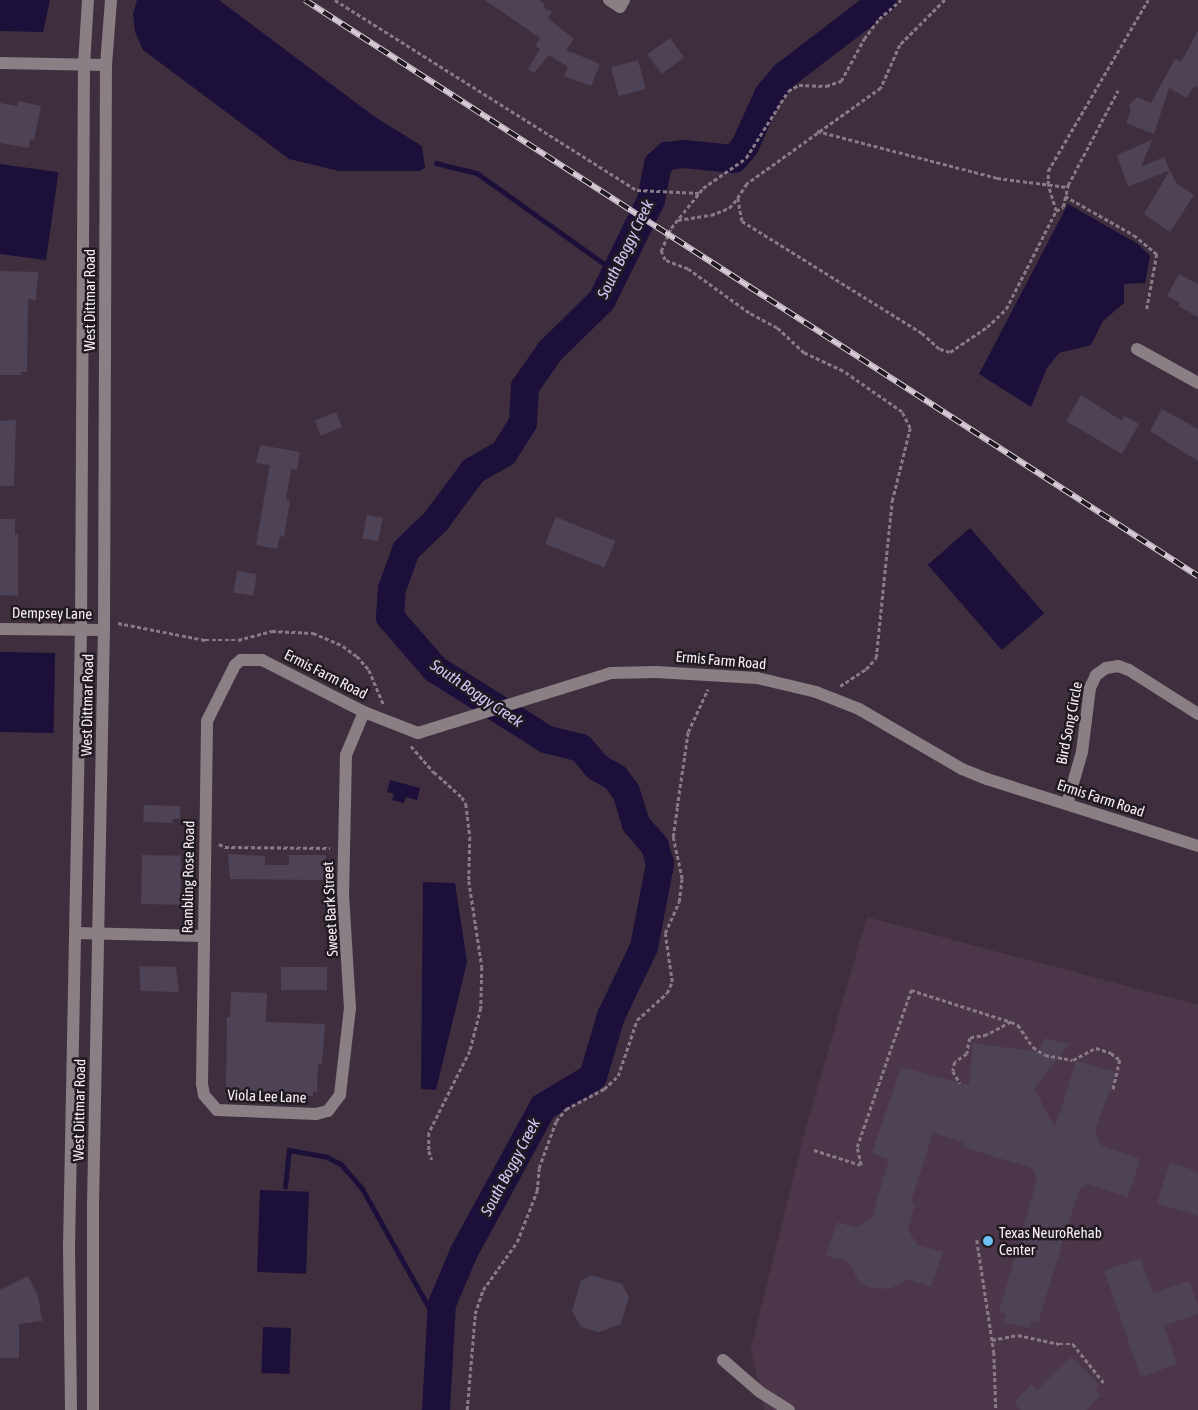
<!DOCTYPE html>
<html>
<head>
<meta charset="utf-8">
<style>
  body { margin:0 }
  #map { position:relative; width:1198px; height:1410px; overflow:hidden; background:#3f2f3e; font-family:"Asap Condensed",sans-serif }
  div>[style] { position:absolute }
  [style*='--x'] { left:calc(var(--x)*1px); top:calc(var(--y)*1px); width:calc(var(--w)*1px); rotate:calc(var(--a)*1deg) }
  .built>* { inset:0; background:#4c364a }
  .water>* { inset:0; background:#1c0f3a; transform-origin:0 0 }
  .stream>* { height:4.5px; margin:-2.25px; padding:0 2.25px; transform-origin:2.25px; border-radius:2.25px; background:#1c0f3a }
  .river>* { height:28px; margin:-14px; padding:0 14px; transform-origin:14px; border-radius:14px; background:#1c0f3a }
  .building>* { inset:0; background:#4e4356; transform-origin:0 0 }
  .path>* { height:2.5px; margin-top:-1.25px; transform-origin:0; background:repeating-linear-gradient(90deg,#887a87 0 4px,transparent 0 6.5px) }
  .minor>* { height:12px; margin:-6px; padding:0 6px; transform-origin:6px; border-radius:6px; background:#8a7f84 }
  .rail>* { height:5.5px; margin-top:-2.75px; transform-origin:0; background:repeating-linear-gradient(90deg,#211a21 0 11px,#d6cad4 0 22px); box-sizing:border-box; border-block:1px solid #d6cad4 }
  .dots>* { width:14px; height:14px; translate:-50% -50%; box-sizing:border-box; border:2px solid #211a21; border-radius:50% }
  span { translate:-50% -50%; white-space:nowrap; text-align:center; line-height:1.15; -webkit-text-stroke:5px #211a21; paint-order:stroke }
  .street-label { font-size:15px; color:#f7ecf5 }
  .poi-label { font-size:15px; color:#f7ecf5 }
  .left { translate:0 -50%; text-align:left }
  .water-label { font-size:16px; color:#d1caf9; font-style:italic }
</style>
</head>
<body>
<div id="map">
  <div class="built">
    <div style="clip-path:polygon(867px 917px,1198px 1005px,1198px 1410px,764px 1410px,751px 1348px,804px 1134px)"></div>
  </div>
  <div class="water">
    <div style="clip-path:polygon(0 0,50px 0,43px 32px,0 31px)"></div>
    <div style="clip-path:polygon(137px 0,219px 0,375px 117px,422px 146px,425px 168px,419px 171px,339px 171px,289px 159px,143px 50px,135px 32px,133px 14px)"></div>
    <div style="left:0;top:164px;width:59px;height:89px;rotate:8deg"></div>
    <div style="clip-path:polygon(1068px 204px,1138px 244px,1150px 256px,1145px 283px,1124px 284px,1124px 303px,1103px 321px,1091px 345px,1059px 353px,1047px 368px,1031px 407px,979px 374px)"></div>
    <div style="left:970px;top:528px;width:113px;height:56px;rotate:49deg"></div>
    <div style="left:0;top:652px;width:55px;height:80px;rotate:1deg"></div>
    <div style="clip-path:polygon(390px 780px,420px 788px,417px 800px,406px 797px,404px 803px,392px 800px,394px 794px,387px 792px)"></div>
    <div style="clip-path:polygon(423px 882px,455px 883px,467px 962px,436px 1090px,421px 1089px)"></div>
    <div style="left:260px;top:1190px;width:49px;height:82px;rotate:2deg"></div>
    <div style="left:263px;top:1327px;width:28px;height:46px;rotate:2deg"></div>
  </div>
  <div class="stream">
    <div style="--x:436;--y:163;--w:42;--a:13.7"></div>
    <div style="--x:477;--y:173;--w:171;--a:35.5"></div>
    <div style="--x:285;--y:1187;--w:37;--a:-84"></div>
    <div style="--x:289;--y:1150;--w:39;--a:10"></div>
    <div style="--x:327;--y:1157;--w:16;--a:27"></div>
    <div style="--x:341;--y:1164;--w:32;--a:49"></div>
    <div style="--x:362;--y:1188;--w:162;--a:60.7"></div>
  </div>
  <div class="river">
    <div style="--x:436;--y:1410;--w:106;--a:-86.8"></div>
    <div style="--x:442;--y:1304;--w:56;--a:-67.1"></div>
    <div style="--x:464;--y:1252;--w:165;--a:-61.4"></div>
    <div style="--x:543;--y:1107;--w:58;--a:-31"></div>
    <div style="--x:593;--y:1077;--w:64;--a:-73.6"></div>
    <div style="--x:611;--y:1016;--w:76;--a:-64.4"></div>
    <div style="--x:644;--y:947;--w:85;--a:-79.1"></div>
    <div style="--x:660;--y:864;--w:19;--a:-106"></div>
    <div style="--x:655;--y:846;--w:29;--a:-131"></div>
    <div style="--x:636;--y:824;--w:34;--a:-107"></div>
    <div style="--x:626;--y:792;--w:17;--a:-126"></div>
    <div style="--x:616;--y:778;--w:22;--a:-150"></div>
    <div style="--x:597;--y:767;--w:25;--a:-130"></div>
    <div style="--x:581;--y:748;--w:36;--a:-166"></div>
    <div style="--x:546;--y:739;--w:131;--a:-147.8"></div>
    <div style="--x:435;--y:669;--w:69;--a:-130.9"></div>
    <div style="--x:390;--y:617;--w:28;--a:-86"></div>
    <div style="--x:392;--y:589;--w:41;--a:-70.3"></div>
    <div style="--x:406;--y:550;--w:42;--a:-44"></div>
    <div style="--x:436;--y:521;--w:62;--a:-53.5"></div>
    <div style="--x:473;--y:471;--w:36;--a:-30"></div>
    <div style="--x:504;--y:453;--w:36;--a:-58"></div>
    <div style="--x:523;--y:423;--w:36;--a:-87"></div>
    <div style="--x:525;--y:387;--w:44;--a:-55.2"></div>
    <div style="--x:550;--y:351;--w:73;--a:-44.4"></div>
    <div style="--x:602;--y:300;--w:111;--a:-63.9"></div>
    <div style="--x:651;--y:200;--w:36;--a:-79"></div>
    <div style="--x:658;--y:165;--w:13;--a:-45"></div>
    <div style="--x:667;--y:156;--w:16;--a:-7"></div>
    <div style="--x:683;--y:154;--w:51;--a:5.6"></div>
    <div style="--x:734;--y:159;--w:17;--a:-50"></div>
    <div style="--x:745;--y:146;--w:56;--a:-65.7"></div>
    <div style="--x:768;--y:95;--w:26;--a:-50"></div>
    <div style="--x:785;--y:75;--w:123;--a:-37.4"></div>
  </div>
  <div class="building">
    <div style="clip-path:polygon(485px 0,538px 0,545px 4px,543px 7px,552px 12px,548px 18px,574px 39px,566px 50px,600px 64px,591px 86px,564px 76px,568px 67px,549px 55px,534px 73px,528px 69px,540px 49px,535px 46px,540px 38px)"></div>
    <div style="clip-path:polygon(1198px 31px,1198px 88px,1194px 86px,1187px 98px,1169px 88px,1154px 134px,1126px 123px,1131px 110px,1129px 105px,1137px 97px,1151px 103px,1175px 59px,1181px 62px)"></div>
    <div style="left:670px;top:38px;width:24px;height:28px;rotate:54deg"></div>
    <div style="left:638px;top:60px;width:30px;height:28px;rotate:75deg"></div>
    <div style="clip-path:polygon(18px 101px,41px 106px,34px 140px,30px 139px,29px 148px,0 143px,0 103px,17px 106px)"></div>
    <div style="clip-path:polygon(1152px 140px,1141px 167px,1164px 157px,1170px 170px,1128px 187px,1117px 155px)"></div>
    <div style="clip-path:polygon(1170px 170px,1176px 183px,1194px 195px,1170px 232px,1144px 214px)"></div>
    <div style="clip-path:polygon(0 271px,38px 272px,36px 300px,28px 299px,27px 372px,21px 372px,21px 375px,0 375px)"></div>
    <div style="clip-path:polygon(1179px 274px,1198px 284px,1198px 317px,1178px 306px,1180px 303px,1167px 296px)"></div>
    <div style="clip-path:polygon(1081px 395px,1122px 421px,1124px 416px,1139px 424px,1122px 454px,1066px 421px)"></div>
    <div style="clip-path:polygon(1162px 409px,1198px 429px,1198px 461px,1150px 431px)"></div>
    <div style="left:336px;top:412px;width:16px;height:23px;rotate:68deg"></div>
    <div style="clip-path:polygon(16px 420px,14px 486px,0 486px,0 421px)"></div>
    <div style="clip-path:polygon(260px 445px,300px 452px,297px 470px,291px 469px,286px 500px,290px 500px,284px 537px,280px 536px,277px 549px,256px 545px,270px 465px,256px 463px)"></div>
    <div style="left:367px;top:515px;width:16px;height:24px;rotate:11deg"></div>
    <div style="left:556px;top:517px;width:64px;height:29px;rotate:22deg"></div>
    <div style="clip-path:polygon(0 519px,15px 519px,15px 534px,18px 534px,18px 596px,0 595px)"></div>
    <div style="left:237px;top:571px;width:20px;height:22px;rotate:9deg"></div>
    <div style="clip-path:polygon(144px 805px,180px 806px,180px 819px,173px 819px,172px 823px,143px 822px)"></div>
    <div style="clip-path:polygon(228px 854px,265px 856px,265px 865px,289px 865px,289px 855px,326px 855px,326px 869px,323px 880px,230px 879px)"></div>
    <div style="left:142px;top:855px;width:39px;height:49px;rotate:1deg"></div>
    <div style="clip-path:polygon(139px 966px,176px 967px,179px 992px,141px 991px)"></div>
    <div style="left:281px;top:967px;width:46px;height:23px"></div>
    <div style="clip-path:polygon(231px 992px,267px 993px,266px 1022px,325px 1024px,322px 1064px,318px 1064px,317px 1092px,313px 1091px,313px 1096px,230px 1095px,231px 1091px,226px 1091px,227px 1017px,230px 1017px)"></div>
    <div style="clip-path:polygon(1045px 1038px,1069px 1044px,1034px 1088px,1055px 1128px,1076px 1061px,1116px 1072px,1095px 1131px,1101px 1145px,1140px 1159px,1128px 1197px,1088px 1184px,1079px 1190px,1038px 1322px,1032px 1321px,1030px 1328px,1004px 1322px,1006px 1314px,999px 1312px,1037px 1180px,1032px 1168px,963px 1147px,964px 1142px,933px 1133px,911px 1202px,915px 1204px,908px 1229px,917px 1245px,943px 1252px,931px 1287px,907px 1279px,890px 1289px,871px 1288px,859px 1281px,847px 1261px,826px 1256px,837px 1222px,855px 1228px,872px 1218px,889px 1159px,872px 1153px,901px 1067px,969px 1085px,973px 1043px,1039px 1052px)"></div>
    <div style="clip-path:polygon(1170px 1162px,1198px 1172px,1198px 1216px,1157px 1203px)"></div>
    <div style="clip-path:polygon(1140px 1258px,1153px 1293px,1189px 1281px,1198px 1306px,1198px 1314px,1164px 1326px,1177px 1364px,1141px 1377px,1104px 1271px)"></div>
    <div style="clip-path:polygon(591px 1275px,622px 1284px,629px 1297px,621px 1324px,599px 1332px,581px 1327px,572px 1311px,581px 1281px)"></div>
    <div style="clip-path:polygon(28px 1276px,38px 1296px,42px 1321px,19px 1324px,19px 1358px,0 1358px,0 1290px)"></div>
    <div style="clip-path:polygon(1071px 1357px,1099px 1385px,1095px 1389px,1101px 1395px,1087px 1410px,1021px 1410px,1014px 1403px,1032px 1384px,1037px 1390px)"></div>
  </div>
  <div class="path">
    <div style="--x:335;--y:0;--w:357;--a:32.2"></div>
    <div style="--x:637;--y:190;--w:62;--a:2.8"></div>
    <div style="--x:945;--y:0;--w:64;--a:135"></div>
    <div style="--x:900;--y:45;--w:47;--a:113.8"></div>
    <div style="--x:881;--y:88;--w:165;--a:144.4"></div>
    <div style="--x:747;--y:184;--w:17;--a:123"></div>
    <div style="--x:738;--y:198;--w:23;--a:80"></div>
    <div style="--x:742;--y:221;--w:212;--a:31.9"></div>
    <div style="--x:922;--y:333;--w:24;--a:42"></div>
    <div style="--x:940;--y:349;--w:10;--a:17"></div>
    <div style="--x:950;--y:352;--w:45;--a:-34"></div>
    <div style="--x:987;--y:327;--w:26;--a:-43"></div>
    <div style="--x:1006;--y:309;--w:110;--a:-63"></div>
    <div style="--x:1056;--y:211;--w:8;--a:-30"></div>
    <div style="--x:1063;--y:207;--w:23;--a:-77"></div>
    <div style="--x:1068;--y:185;--w:107;--a:-62.2"></div>
    <div style="--x:817;--y:131;--w:186;--a:14.6"></div>
    <div style="--x:997;--y:178;--w:71;--a:7.3"></div>
    <div style="--x:1065;--y:196;--w:79;--a:29.5"></div>
    <div style="--x:1134;--y:235;--w:30;--a:40"></div>
    <div style="--x:1157;--y:254;--w:56;--a:100.3"></div>
    <div style="--x:1056;--y:211;--w:27;--a:-107"></div>
    <div style="--x:1048;--y:185;--w:14;--a:-90"></div>
    <div style="--x:1048;--y:171;--w:198;--a:-59.7"></div>
    <div style="--x:678;--y:220;--w:33;--a:-9"></div>
    <div style="--x:711;--y:215;--w:19;--a:-21"></div>
    <div style="--x:729;--y:208;--w:13;--a:-48"></div>
    <div style="--x:118;--y:623;--w:89;--a:11.1"></div>
    <div style="--x:205;--y:640;--w:33;--a:0"></div>
    <div style="--x:238;--y:640;--w:35;--a:-15"></div>
    <div style="--x:272;--y:631;--w:41;--a:2.8"></div>
    <div style="--x:313;--y:633;--w:33;--a:23"></div>
    <div style="--x:343;--y:646;--w:17;--a:36"></div>
    <div style="--x:357;--y:656;--w:18;--a:49"></div>
    <div style="--x:369;--y:670;--w:38;--a:67"></div>
    <div style="--x:840;--y:686;--w:31;--a:-33"></div>
    <div style="--x:866;--y:669;--w:15;--a:-48"></div>
    <div style="--x:876;--y:658;--w:158;--a:-84.2"></div>
    <div style="--x:892;--y:501;--w:75;--a:-76.1"></div>
    <div style="--x:910;--y:428;--w:18;--a:-117"></div>
    <div style="--x:902;--y:412;--w:72;--a:-145.2"></div>
    <div style="--x:843;--y:371;--w:43;--a:-155.2"></div>
    <div style="--x:804;--y:353;--w:37;--a:-137"></div>
    <div style="--x:777;--y:328;--w:32;--a:-152"></div>
    <div style="--x:749;--y:313;--w:75;--a:-144.2"></div>
    <div style="--x:688;--y:269;--w:25;--a:-159"></div>
    <div style="--x:665;--y:260;--w:10;--a:-114"></div>
    <div style="--x:661;--y:251;--w:25;--a:-67"></div>
    <div style="--x:671;--y:228;--w:51;--a:-51.3"></div>
    <div style="--x:703;--y:188;--w:52;--a:-34.9"></div>
    <div style="--x:746;--y:158;--w:79;--a:-57.9"></div>
    <div style="--x:788;--y:91;--w:13;--a:-29"></div>
    <div style="--x:799;--y:85;--w:27;--a:2"></div>
    <div style="--x:826;--y:86;--w:16;--a:-18"></div>
    <div style="--x:841;--y:81;--w:48;--a:-61.3"></div>
    <div style="--x:864;--y:39;--w:25;--a:-53"></div>
    <div style="--x:879;--y:19;--w:29;--a:-41"></div>
    <div style="--x:411;--y:746;--w:35;--a:49"></div>
    <div style="--x:434;--y:772;--w:38;--a:42"></div>
    <div style="--x:462;--y:797;--w:8;--a:60"></div>
    <div style="--x:466;--y:804;--w:33;--a:83"></div>
    <div style="--x:470;--y:837;--w:44;--a:91.3"></div>
    <div style="--x:469;--y:881;--w:87;--a:81.4"></div>
    <div style="--x:482;--y:967;--w:41;--a:91.4"></div>
    <div style="--x:481;--y:1008;--w:44;--a:104.3"></div>
    <div style="--x:470;--y:1051;--w:92;--a:116.6"></div>
    <div style="--x:429;--y:1133;--w:18;--a:90"></div>
    <div style="--x:429;--y:1151;--w:9;--a:72"></div>
    <div style="--x:219;--y:844;--w:7;--a:27"></div>
    <div style="--x:225;--y:847;--w:105;--a:0.5"></div>
    <div style="--x:1011;--y:1022;--w:8;--a:23"></div>
    <div style="--x:1018;--y:1025;--w:27;--a:56"></div>
    <div style="--x:1033;--y:1047;--w:14;--a:34"></div>
    <div style="--x:1045;--y:1055;--w:28;--a:10"></div>
    <div style="--x:1073;--y:1060;--w:26;--a:-28"></div>
    <div style="--x:1096;--y:1048;--w:16;--a:18"></div>
    <div style="--x:1111;--y:1053;--w:11;--a:38"></div>
    <div style="--x:1120;--y:1060;--w:31;--a:103"></div>
    <div style="--x:814;--y:1150;--w:49;--a:17.7"></div>
    <div style="--x:861;--y:1165;--w:18;--a:-103"></div>
    <div style="--x:857;--y:1147;--w:166;--a:-71"></div>
    <div style="--x:911;--y:990;--w:105;--a:17.7"></div>
    <div style="--x:1011;--y:1022;--w:27;--a:152"></div>
    <div style="--x:987;--y:1035;--w:17;--a:170"></div>
    <div style="--x:970;--y:1038;--w:16;--a:101"></div>
    <div style="--x:967;--y:1054;--w:14;--a:146"></div>
    <div style="--x:955;--y:1062;--w:9;--a:103"></div>
    <div style="--x:953;--y:1071;--w:14;--a:60"></div>
    <div style="--x:977;--y:1240;--w:113;--a:81.4"></div>
    <div style="--x:994;--y:1352;--w:58;--a:88"></div>
    <div style="--x:992;--y:1340;--w:26;--a:-11"></div>
    <div style="--x:1018;--y:1335;--w:42;--a:12.4"></div>
    <div style="--x:1059;--y:1344;--w:14;--a:0"></div>
    <div style="--x:1073;--y:1344;--w:50;--a:51.5"></div>
    <div style="--x:467;--y:1410;--w:96;--a:-85.2"></div>
    <div style="--x:475;--y:1314;--w:25;--a:-72"></div>
    <div style="--x:483;--y:1290;--w:59;--a:-54.7"></div>
    <div style="--x:517;--y:1242;--w:55;--a:-68.6"></div>
    <div style="--x:537;--y:1191;--w:23;--a:-85"></div>
    <div style="--x:539;--y:1168;--w:50;--a:-70.1"></div>
    <div style="--x:556;--y:1121;--w:16;--a:-50"></div>
    <div style="--x:566;--y:1109;--w:43;--a:-27.8"></div>
    <div style="--x:604;--y:1089;--w:19;--a:-43"></div>
    <div style="--x:618;--y:1076;--w:59;--a:-71.3"></div>
    <div style="--x:637;--y:1020;--w:40;--a:-42"></div>
    <div style="--x:667;--y:993;--w:12;--a:-66"></div>
    <div style="--x:672;--y:982;--w:49;--a:-98.1"></div>
    <div style="--x:665;--y:933;--w:34;--a:-66"></div>
    <div style="--x:679;--y:902;--w:23;--a:-83"></div>
    <div style="--x:682;--y:879;--w:43;--a:-102.1"></div>
    <div style="--x:673;--y:837;--w:30;--a:-82"></div>
    <div style="--x:677;--y:807;--w:76;--a:-81.7"></div>
    <div style="--x:688;--y:732;--w:47;--a:-65.1"></div>
  </div>
  <div class="minor">
    <div style="--x:609;--y:0;--w:13;--a:32"></div>
    <div style="--x:620;--y:7;--w:8;--a:-60"></div>
    <div style="--x:0;--y:63;--w:106;--a:1.1"></div>
    <div style="--x:1137;--y:349;--w:70;--a:29.1"></div>
    <div style="--x:0;--y:629;--w:104;--a:0.6"></div>
    <div style="--x:364;--y:712;--w:47;--a:112.7"></div>
    <div style="--x:346;--y:755;--w:139;--a:91.2"></div>
    <div style="--x:343;--y:894;--w:114;--a:86.5"></div>
    <div style="--x:350;--y:1008;--w:88;--a:96.6"></div>
    <div style="--x:340;--y:1095;--w:20;--a:127"></div>
    <div style="--x:328;--y:1111;--w:12;--a:166"></div>
    <div style="--x:316;--y:1114;--w:99;--a:-177.7"></div>
    <div style="--x:217;--y:1110;--w:20;--a:-131"></div>
    <div style="--x:204;--y:1095;--w:11;--a:-100"></div>
    <div style="--x:202;--y:1084;--w:363;--a:-89.2"></div>
    <div style="--x:207;--y:721;--w:63;--a:-63.4"></div>
    <div style="--x:235;--y:665;--w:8;--a:-40"></div>
    <div style="--x:241;--y:660;--w:21;--a:0"></div>
    <div style="--x:262;--y:660;--w:114;--a:27"></div>
    <div style="--x:364;--y:712;--w:58;--a:21.3"></div>
    <div style="--x:418;--y:733;--w:202;--a:-17.3"></div>
    <div style="--x:611;--y:673;--w:45;--a:-1.3"></div>
    <div style="--x:656;--y:672;--w:101;--a:3.4"></div>
    <div style="--x:757;--y:678;--w:61;--a:13.3"></div>
    <div style="--x:816;--y:692;--w:46;--a:21.6"></div>
    <div style="--x:859;--y:709;--w:119;--a:30.2"></div>
    <div style="--x:962;--y:769;--w:27;--a:22"></div>
    <div style="--x:987;--y:779;--w:221;--a:17.6"></div>
    <div style="--x:1067;--y:804;--w:54;--a:-73.9"></div>
    <div style="--x:1082;--y:752;--w:64;--a:-82.9"></div>
    <div style="--x:1090;--y:688;--w:14;--a:-65"></div>
    <div style="--x:1096;--y:675;--w:12;--a:-35"></div>
    <div style="--x:1106;--y:668;--w:12;--a:-9"></div>
    <div style="--x:1118;--y:666;--w:12;--a:20"></div>
    <div style="--x:1129;--y:670;--w:82;--a:32.5"></div>
    <div style="--x:76;--y:933;--w:128;--a:1.3"></div>
    <div style="--x:723;--y:1360;--w:49;--a:40.9"></div>
    <div style="--x:760;--y:1392;--w:34;--a:32"></div>
    <div style="--x:71;--y:1410;--w:163;--a:-90.7"></div>
    <div style="--x:69;--y:1247;--w:617;--a:-88.89"></div>
    <div style="--x:81;--y:630;--w:565;--a:-89.7"></div>
    <div style="--x:84;--y:65;--w:65;--a:-86.5"></div>
    <div style="--x:93;--y:1410;--w:204;--a:-90"></div>
    <div style="--x:93;--y:1206;--w:576;--a:-88.91"></div>
    <div style="--x:104;--y:630;--w:565;--a:-89.8"></div>
    <div style="--x:106;--y:65;--w:65;--a:-85.6"></div>
  </div>
  <div class="rail">
    <div style="--x:305;--y:0;--w:1063;--a:32.82"></div>
  </div>
  <div class="dots">
    <div style="left:988px;top:1241px;background:#6dc2f3"></div>
  </div>
  <div class="street-label">
    <span style="left:90px;top:300px;rotate:-90deg">West Dittmar Road</span>
    <span style="left:52px;top:613px;rotate:1deg">Dempsey Lane</span>
    <span style="left:721px;top:660px;rotate:5deg">Ermis Farm Road</span>
    <span style="left:326px;top:674px;rotate:27deg">Ermis Farm Road</span>
    <span style="left:87px;top:705px;rotate:-89deg">West Dittmar Road</span>
    <span style="left:1069px;top:723px;rotate:-79deg">Bird Song Circle</span>
    <span style="left:1101px;top:798px;rotate:18deg">Ermis Farm Road</span>
    <span style="left:188px;top:877px;rotate:-89deg">Rambling Rose Road</span>
    <span style="left:330px;top:909px;rotate:-93deg">Sweet Bark Street</span>
    <span style="left:267px;top:1096px;rotate:2deg">Viola Lee Lane</span>
    <span style="left:79px;top:1110px;rotate:-89deg">West Dittmar Road</span>
  </div>
  <div class="poi-label">
    <span class="left" style="left:999px;top:1241px">Texas NeuroRehab<br>Center</span>
  </div>
  <div class="water-label">
    <span style="left:625px;top:249px;rotate:-64deg">South Boggy Creek</span>
    <span style="left:477px;top:693px;rotate:34deg">South Boggy Creek</span>
    <span style="left:510px;top:1167px;rotate:-62deg">South Boggy Creek</span>
  </div>
</div>
</body>
</html>
